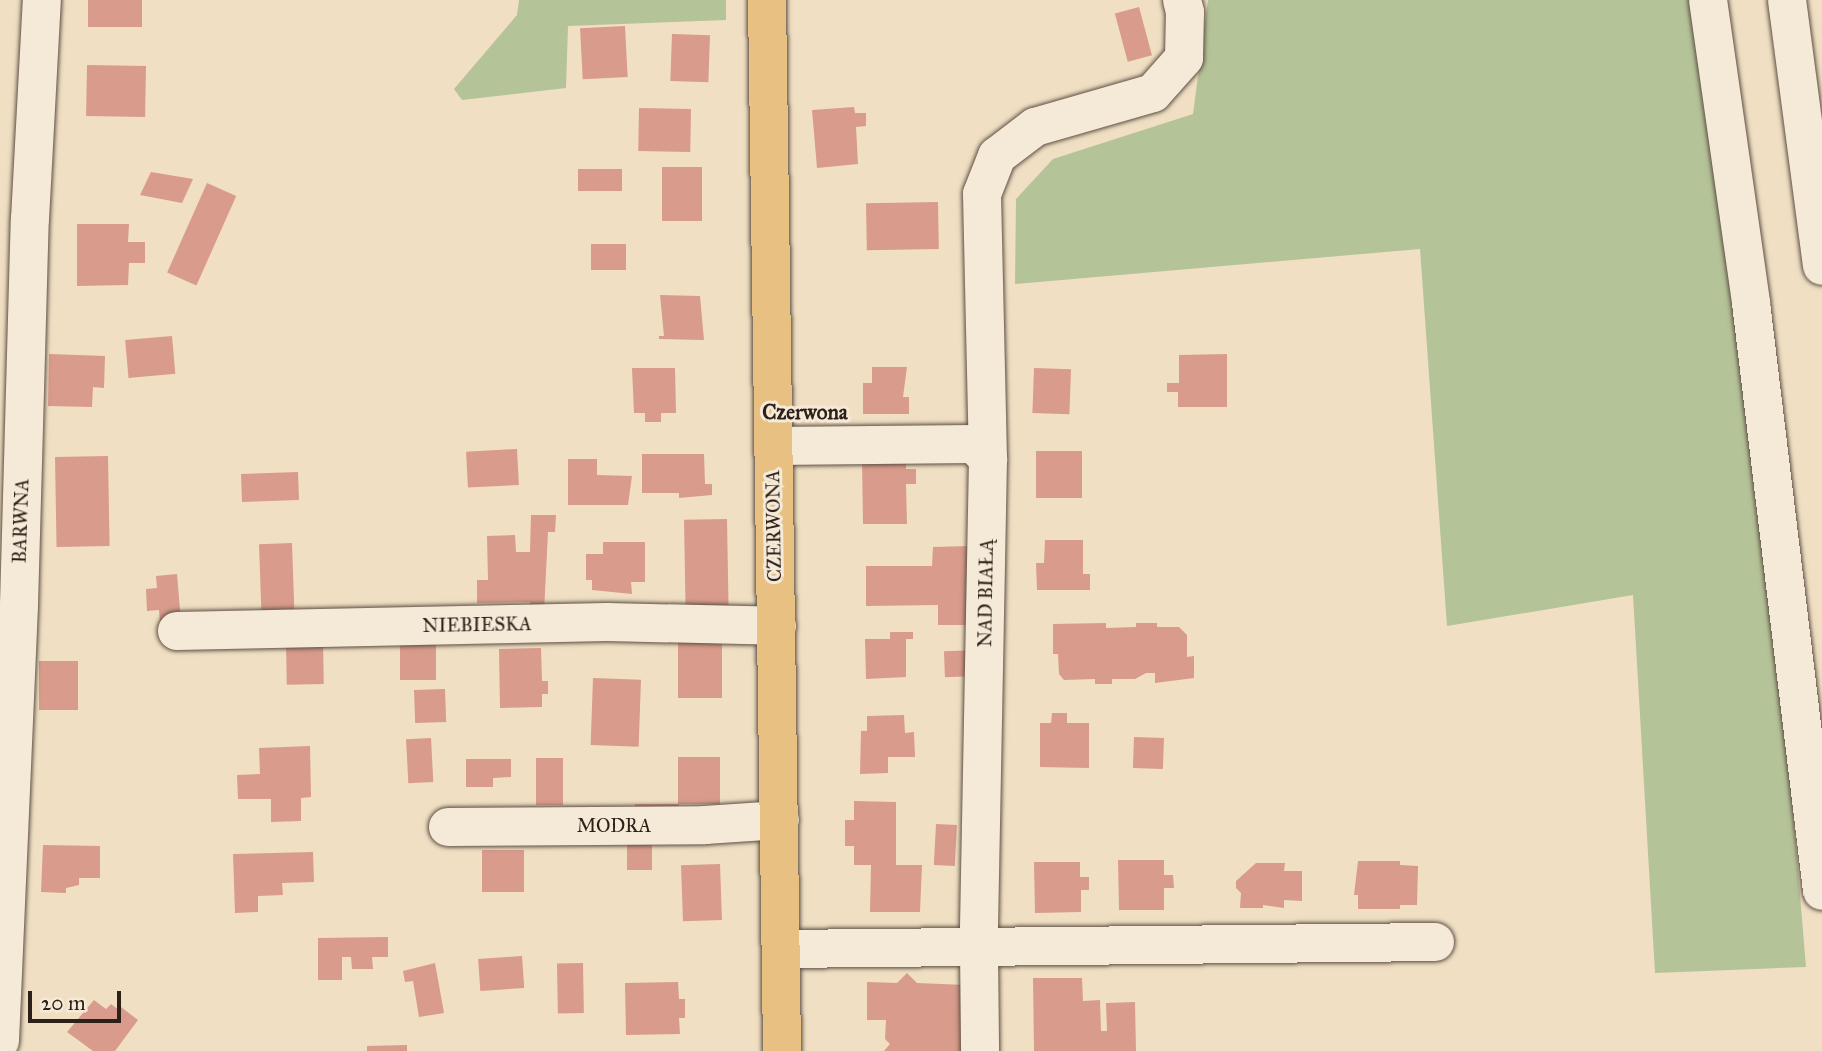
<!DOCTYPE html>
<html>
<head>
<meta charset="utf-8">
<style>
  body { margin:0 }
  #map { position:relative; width:1822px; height:1051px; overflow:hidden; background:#f0dfc3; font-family:"IM FELL Great Primer",serif }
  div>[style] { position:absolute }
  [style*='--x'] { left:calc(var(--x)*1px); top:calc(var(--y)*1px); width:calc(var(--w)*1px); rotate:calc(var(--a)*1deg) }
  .green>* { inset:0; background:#b5c398 }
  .building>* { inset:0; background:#d99b8b; transform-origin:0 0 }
  .roads { filter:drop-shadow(0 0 2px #5d5044) drop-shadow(0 0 2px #5d5044) }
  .minor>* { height:38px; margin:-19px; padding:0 19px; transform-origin:19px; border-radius:19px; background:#f5ead8 }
  .major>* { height:38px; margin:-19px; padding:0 19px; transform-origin:19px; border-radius:19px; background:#e8c082 }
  span { translate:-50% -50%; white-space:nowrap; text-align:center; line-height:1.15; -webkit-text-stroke:6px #f5ead8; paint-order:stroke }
  .street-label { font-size:19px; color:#2c2019 }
  .neighbourhood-label { font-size:21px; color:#2c2019; font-weight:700 }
  .scale { position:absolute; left:28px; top:991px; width:93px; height:32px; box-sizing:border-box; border:4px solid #2c2019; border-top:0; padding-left:9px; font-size:21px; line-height:24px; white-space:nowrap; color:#2c2019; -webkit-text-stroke:5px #f5ead8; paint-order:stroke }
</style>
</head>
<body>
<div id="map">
  <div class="green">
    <div style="clip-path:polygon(519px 0,726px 0,726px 20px,568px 26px,566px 88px,462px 100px,454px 89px,517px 15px)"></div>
    <div style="clip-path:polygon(1208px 0,1694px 0,1783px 689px,1806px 967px,1655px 973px,1633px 595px,1447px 626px,1420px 249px,1015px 284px,1016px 199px,1053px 159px,1193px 114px)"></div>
  </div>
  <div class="building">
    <div style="left:88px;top:0;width:54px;height:27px"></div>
    <div style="left:1139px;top:7px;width:50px;height:25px;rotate:75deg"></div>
    <div style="left:625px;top:26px;width:51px;height:45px;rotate:87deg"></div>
    <div style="left:672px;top:34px;width:38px;height:47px;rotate:2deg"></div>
    <div style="left:87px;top:65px;width:59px;height:51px;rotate:1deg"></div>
    <div style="clip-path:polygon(854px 107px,855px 113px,866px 113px,866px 126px,856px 127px,858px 164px,817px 168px,812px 110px)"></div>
    <div style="left:639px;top:108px;width:52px;height:43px;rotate:1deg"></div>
    <div style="left:662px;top:167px;width:40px;height:54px"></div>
    <div style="left:622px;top:169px;width:22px;height:44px;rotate:90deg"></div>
    <div style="clip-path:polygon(151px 172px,193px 179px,182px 203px,140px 195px)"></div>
    <div style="left:207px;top:183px;width:32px;height:98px;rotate:24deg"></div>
    <div style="left:938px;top:202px;width:47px;height:72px;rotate:89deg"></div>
    <div style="clip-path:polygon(77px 224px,129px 224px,128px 242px,145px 242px,145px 263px,129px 263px,128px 285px,77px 286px)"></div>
    <div style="left:626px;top:244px;width:26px;height:35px;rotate:90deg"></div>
    <div style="clip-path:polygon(660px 295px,700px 296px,704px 340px,659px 339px,659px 336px,664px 336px)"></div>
    <div style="left:172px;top:336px;width:38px;height:47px;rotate:85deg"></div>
    <div style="clip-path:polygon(49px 354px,105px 356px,104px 388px,93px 387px,92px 407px,48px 406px)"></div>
    <div style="clip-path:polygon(1227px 354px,1227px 407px,1178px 407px,1178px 392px,1167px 392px,1167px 383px,1179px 383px,1179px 355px)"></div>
    <div style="clip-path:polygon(872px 367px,907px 367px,903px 397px,909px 397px,909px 414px,863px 414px,863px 383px,872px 383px)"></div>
    <div style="clip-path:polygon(632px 368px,675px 368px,676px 413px,661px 413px,661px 422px,645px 422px,645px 413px,634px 413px)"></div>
    <div style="left:1034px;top:368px;width:37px;height:45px;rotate:2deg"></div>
    <div style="left:517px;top:449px;width:36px;height:51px;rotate:87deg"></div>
    <div style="left:1036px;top:451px;width:46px;height:47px"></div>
    <div style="clip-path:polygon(642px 454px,704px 454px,705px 484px,712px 484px,712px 495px,679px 498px,679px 493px,642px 493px)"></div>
    <div style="left:108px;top:456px;width:90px;height:53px;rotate:89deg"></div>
    <div style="clip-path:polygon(906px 457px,906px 469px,916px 469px,916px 484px,906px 484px,907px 524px,863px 524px,862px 460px)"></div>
    <div style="clip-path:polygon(568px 459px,597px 459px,597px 475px,632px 476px,628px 505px,568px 505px)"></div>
    <div style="left:298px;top:472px;width:28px;height:57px;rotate:88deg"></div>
    <div style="clip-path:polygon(531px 515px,556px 515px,555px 532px,548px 532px,544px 612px,530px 612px,530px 602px,477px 603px,477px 580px,488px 580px,487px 536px,515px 535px,516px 552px,530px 552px)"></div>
    <div style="left:727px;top:519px;width:86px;height:43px;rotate:89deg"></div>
    <div style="clip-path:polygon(1045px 540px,1083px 540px,1083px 574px,1090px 574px,1090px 590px,1037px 590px,1036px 563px,1044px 563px)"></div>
    <div style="clip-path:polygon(603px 542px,645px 542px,645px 582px,631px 582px,632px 594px,592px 590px,592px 580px,586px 580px,586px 554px,603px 554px)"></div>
    <div style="left:292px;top:543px;width:66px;height:33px;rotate:88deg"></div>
    <div style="clip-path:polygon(970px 546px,970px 625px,938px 625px,938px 605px,866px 606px,866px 566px,932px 566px,933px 547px)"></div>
    <div style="clip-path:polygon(177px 574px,181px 622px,160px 623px,159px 610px,147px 611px,146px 589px,157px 588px,156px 576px)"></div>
    <div style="clip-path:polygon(1106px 623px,1106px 628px,1136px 627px,1136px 623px,1157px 623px,1157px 627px,1179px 627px,1187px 635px,1187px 657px,1194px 656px,1194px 678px,1155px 683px,1155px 673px,1146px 673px,1135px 679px,1112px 679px,1112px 684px,1095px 684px,1095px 679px,1064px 680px,1059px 674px,1058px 654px,1053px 654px,1053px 624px)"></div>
    <div style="clip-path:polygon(890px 632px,913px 632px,913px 639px,906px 639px,906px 677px,866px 679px,865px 639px,890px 639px)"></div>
    <div style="left:436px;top:637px;width:43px;height:36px;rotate:90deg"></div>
    <div style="left:678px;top:640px;width:44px;height:58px"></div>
    <div style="left:323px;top:641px;width:43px;height:37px;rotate:89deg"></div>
    <div style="clip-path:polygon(541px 648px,542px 681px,548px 681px,548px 694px,542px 694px,542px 707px,500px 708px,499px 649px)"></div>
    <div style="left:978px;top:650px;width:26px;height:34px;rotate:88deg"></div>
    <div style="left:39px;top:661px;width:39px;height:49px"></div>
    <div style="left:593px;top:678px;width:48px;height:67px;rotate:2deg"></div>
    <div style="left:445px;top:689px;width:33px;height:31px;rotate:88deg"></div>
    <div style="clip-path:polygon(1052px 713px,1067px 713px,1067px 723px,1089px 723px,1089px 768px,1040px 767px,1040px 723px,1051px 723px)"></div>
    <div style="clip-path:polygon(904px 715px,905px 733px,914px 732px,915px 757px,888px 757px,888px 773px,860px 774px,861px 731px,867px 731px,867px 716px)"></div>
    <div style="left:1134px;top:737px;width:30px;height:31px;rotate:2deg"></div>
    <div style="left:431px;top:738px;width:44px;height:25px;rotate:87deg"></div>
    <div style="clip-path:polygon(310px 746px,311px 797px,301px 798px,301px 821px,271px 822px,271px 799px,238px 799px,237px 775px,260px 774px,259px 748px)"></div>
    <div style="left:678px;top:757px;width:42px;height:47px"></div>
    <div style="left:536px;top:758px;width:27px;height:47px"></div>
    <div style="clip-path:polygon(466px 759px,511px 759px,511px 777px,493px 778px,493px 787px,466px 787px)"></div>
    <div style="clip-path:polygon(854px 801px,896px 802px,896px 865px,922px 865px,920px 912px,870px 912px,871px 865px,854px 865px,854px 846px,845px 846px,845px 820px,854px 820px)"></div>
    <div style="left:635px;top:804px;width:44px;height:13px"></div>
    <div style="left:936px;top:824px;width:21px;height:41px;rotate:3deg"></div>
    <div style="left:627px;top:832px;width:25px;height:38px"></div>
    <div style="clip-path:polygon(43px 845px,100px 846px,100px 878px,79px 878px,79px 885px,66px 888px,66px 893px,41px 892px)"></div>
    <div style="left:482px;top:850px;width:42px;height:42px"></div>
    <div style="clip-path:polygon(313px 852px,314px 882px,282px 883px,283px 895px,258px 896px,258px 912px,235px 913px,233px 854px)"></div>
    <div style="clip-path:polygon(1118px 860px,1164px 860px,1164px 875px,1173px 875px,1174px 888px,1164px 888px,1164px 910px,1119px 910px)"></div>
    <div style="clip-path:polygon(1358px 861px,1400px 861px,1400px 865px,1418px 866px,1417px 905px,1400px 905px,1400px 909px,1358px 909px,1358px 895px,1354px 895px)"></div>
    <div style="clip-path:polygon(1034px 862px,1080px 862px,1080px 877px,1089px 877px,1089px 890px,1081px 890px,1081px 912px,1035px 913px)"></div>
    <div style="clip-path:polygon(1256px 863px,1285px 863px,1284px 871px,1302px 871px,1302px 901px,1284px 900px,1284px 908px,1263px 905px,1263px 908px,1240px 908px,1241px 893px,1236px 888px,1236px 881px)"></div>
    <div style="left:720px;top:864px;width:56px;height:39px;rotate:88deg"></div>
    <div style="clip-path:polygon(388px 937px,388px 957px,372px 957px,373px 969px,352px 969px,351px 957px,342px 957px,342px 980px,318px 980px,318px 938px)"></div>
    <div style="left:522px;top:956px;width:32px;height:44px;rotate:86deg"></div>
    <div style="clip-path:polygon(435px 963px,444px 1013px,419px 1017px,413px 981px,405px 982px,403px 971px)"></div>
    <div style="left:583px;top:963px;width:50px;height:26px;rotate:89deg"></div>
    <div style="clip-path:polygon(907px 973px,917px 983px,966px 985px,965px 1051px,884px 1051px,890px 1044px,885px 1039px,886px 1020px,867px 1020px,867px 982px,897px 983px)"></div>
    <div style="clip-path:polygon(1033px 978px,1082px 978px,1083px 1001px,1100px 1000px,1101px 1031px,1107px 1031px,1106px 1003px,1135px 1002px,1136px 1051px,1034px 1051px)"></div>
    <div style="clip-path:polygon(678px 982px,679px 999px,685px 999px,685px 1018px,679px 1018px,680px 1034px,626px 1035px,625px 983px)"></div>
    <div style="clip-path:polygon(94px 1000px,106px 1009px,111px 1004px,119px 1010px,121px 1007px,138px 1020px,115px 1051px,93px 1051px,67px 1032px)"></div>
    <div style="clip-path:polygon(407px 1045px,407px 1051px,367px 1051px,367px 1046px)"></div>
  </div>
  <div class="roads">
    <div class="minor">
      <div style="--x:1708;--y:0;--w:306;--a:81.9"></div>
      <div style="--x:1751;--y:303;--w:592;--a:83.11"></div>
      <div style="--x:1787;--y:0;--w:268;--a:82.5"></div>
      <div style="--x:773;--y:446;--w:201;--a:-0.6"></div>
      <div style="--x:974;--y:444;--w:21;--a:47"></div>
      <div style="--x:988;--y:459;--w:490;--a:91.1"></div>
      <div style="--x:979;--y:949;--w:102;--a:89.4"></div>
      <div style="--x:988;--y:459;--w:265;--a:-91.3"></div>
      <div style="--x:982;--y:194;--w:41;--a:-68.5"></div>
      <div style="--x:997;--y:156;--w:48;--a:-37.3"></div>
      <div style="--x:1035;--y:127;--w:123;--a:-16.1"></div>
      <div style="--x:1153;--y:93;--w:47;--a:-48.5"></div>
      <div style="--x:1184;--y:58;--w:46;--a:-88.8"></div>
      <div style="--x:1185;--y:12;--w:12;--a:-104"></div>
      <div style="--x:177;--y:631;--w:430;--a:-1.2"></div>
      <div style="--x:607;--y:622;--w:170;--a:1.3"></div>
      <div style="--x:448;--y:827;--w:257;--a:-0.4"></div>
      <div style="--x:705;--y:825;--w:75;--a:-3.8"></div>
      <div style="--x:781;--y:949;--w:654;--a:-0.61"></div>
      <div style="--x:0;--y:1041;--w:436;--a:-87.5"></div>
      <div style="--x:19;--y:605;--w:386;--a:-88.4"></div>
      <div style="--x:30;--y:219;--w:219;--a:-86.9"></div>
    </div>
    <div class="major">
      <div style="--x:767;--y:0;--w:1051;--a:89.18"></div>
    </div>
  </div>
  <div class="street-label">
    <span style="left:21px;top:521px;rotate:-88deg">BARWNA</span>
    <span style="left:774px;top:526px;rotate:-91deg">CZERWONA</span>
    <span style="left:986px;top:593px;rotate:-89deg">NAD BIAŁĄ</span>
    <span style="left:477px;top:625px;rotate:-1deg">NIEBIESKA</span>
    <span style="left:614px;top:826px">MODRA</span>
  </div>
  <div class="neighbourhood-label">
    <span style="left:805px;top:412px">Czerwona</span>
  </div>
  <div class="scale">20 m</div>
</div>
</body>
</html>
